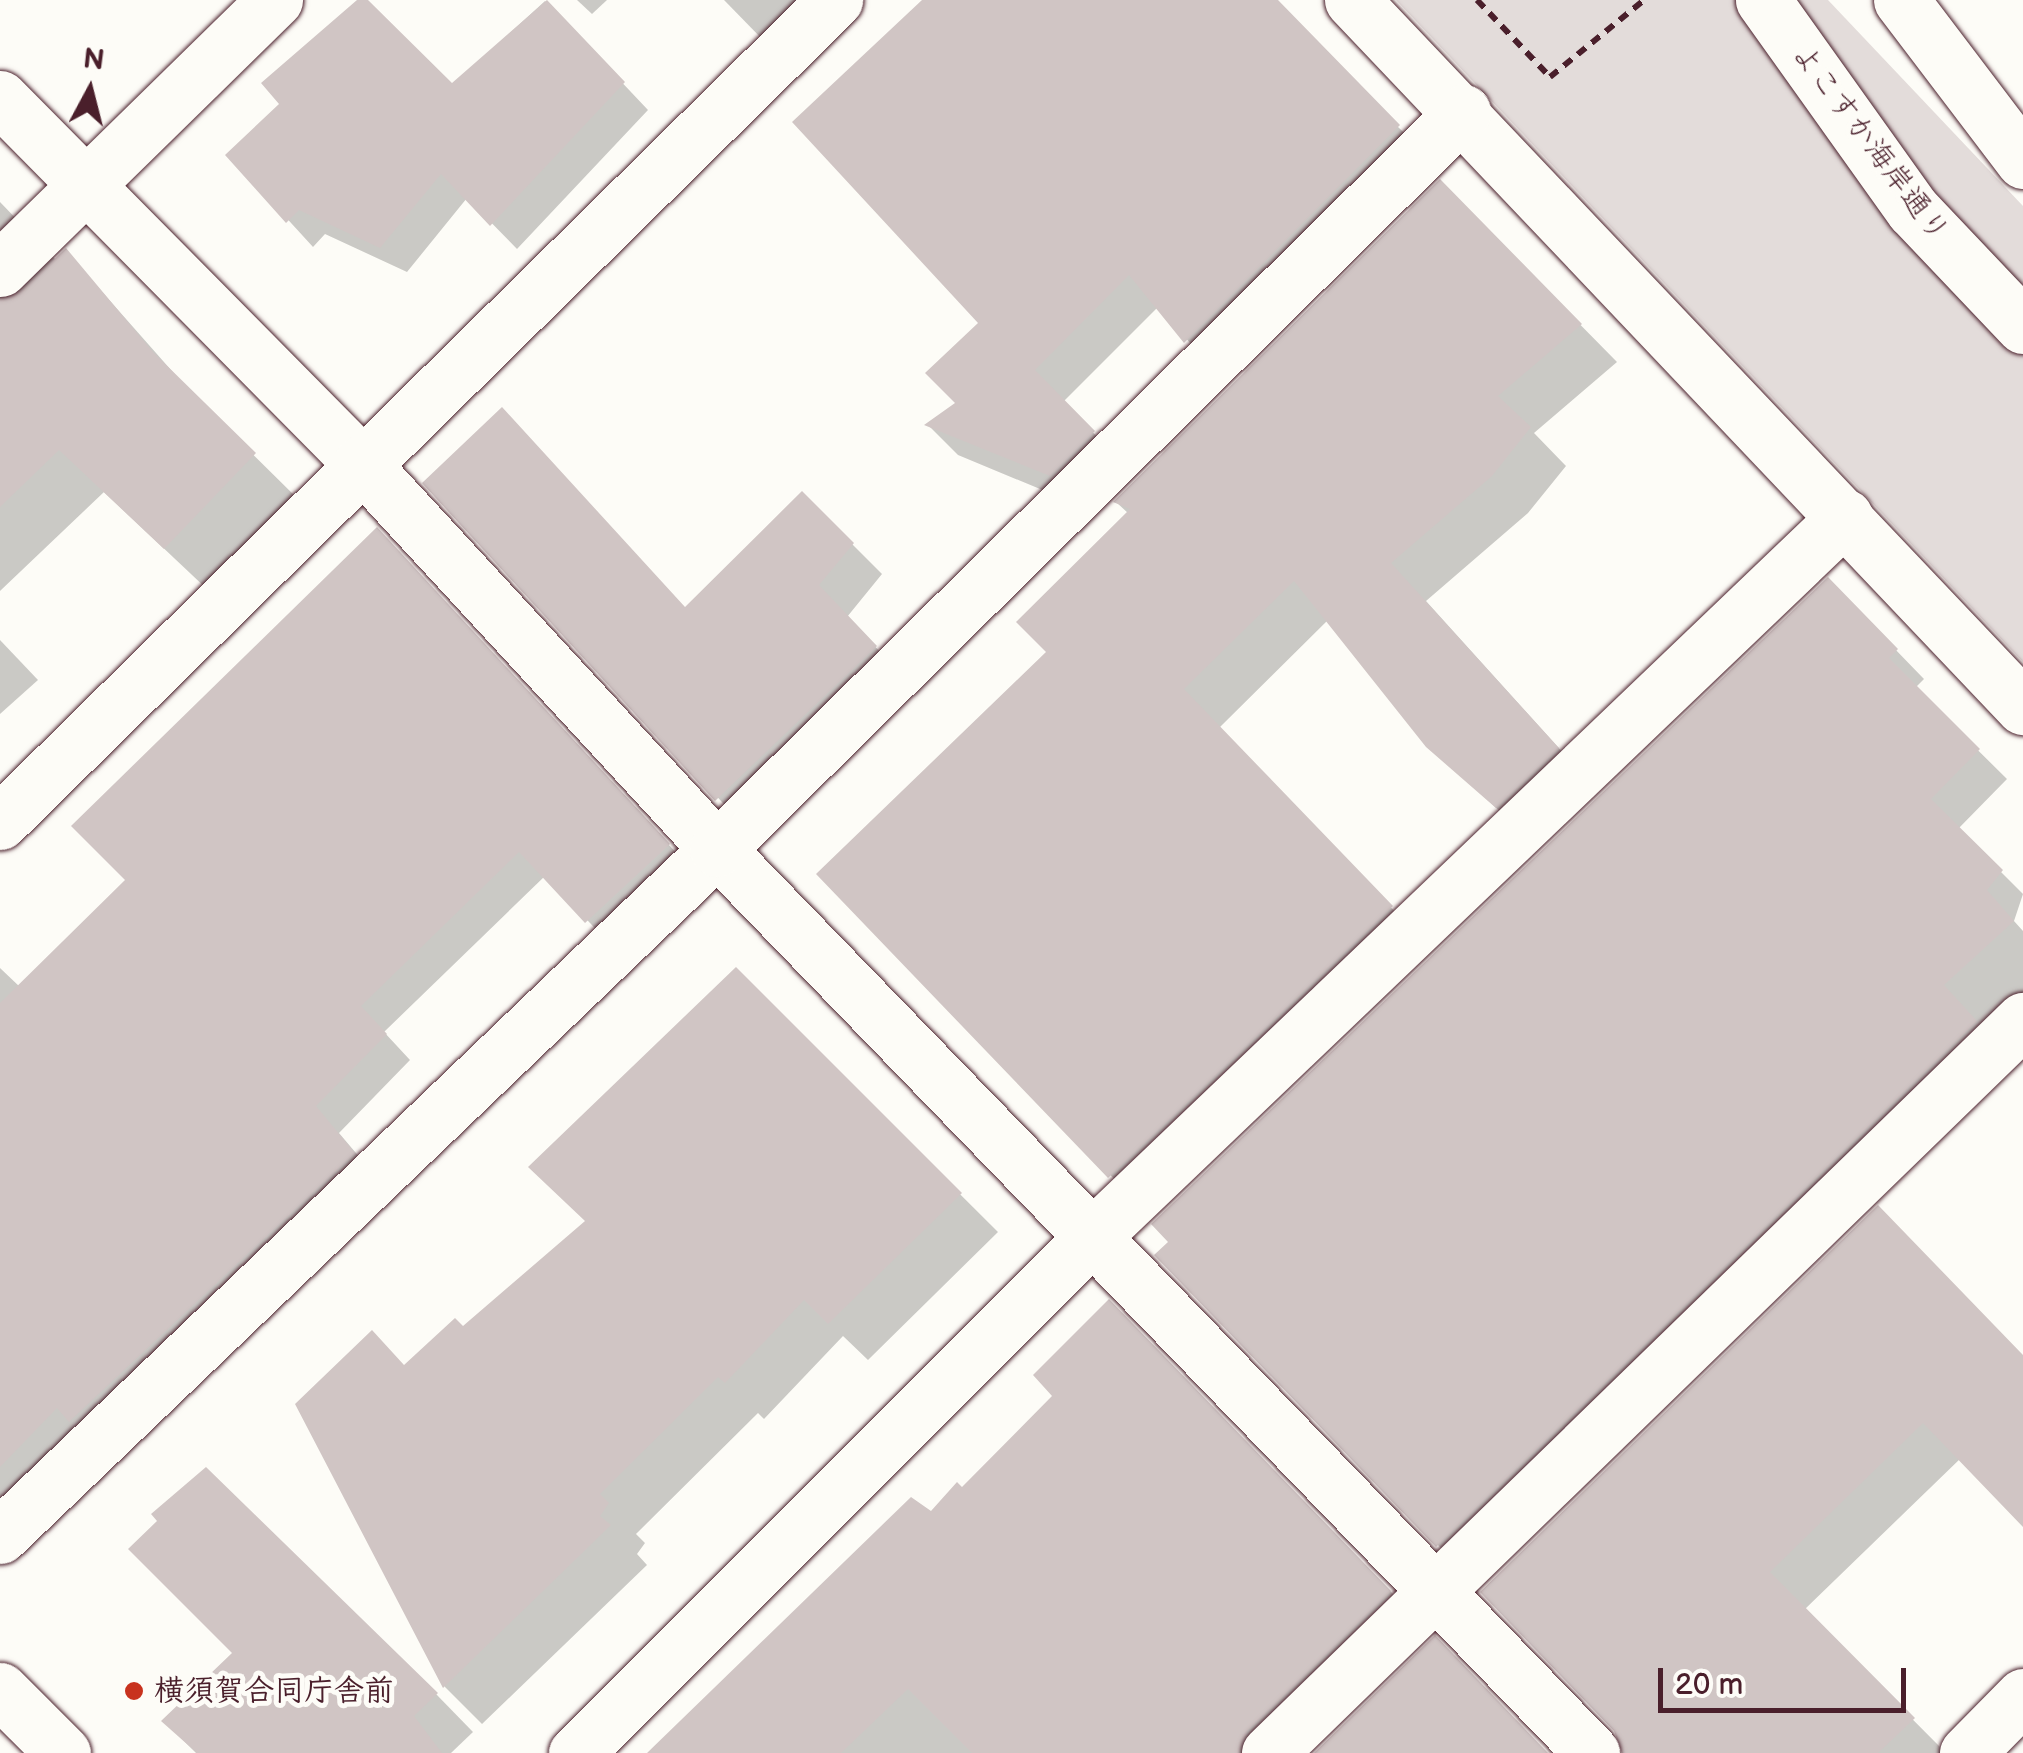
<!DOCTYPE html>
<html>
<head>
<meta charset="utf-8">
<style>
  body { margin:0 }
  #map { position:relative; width:2023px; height:1753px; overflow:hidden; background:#fdfcf7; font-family:"Balsamiq Sans","Klee One",sans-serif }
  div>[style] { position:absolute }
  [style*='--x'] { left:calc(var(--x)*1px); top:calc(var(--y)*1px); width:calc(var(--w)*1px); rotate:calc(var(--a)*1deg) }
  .green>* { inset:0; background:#e3dcda }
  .shadow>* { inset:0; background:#0003 }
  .building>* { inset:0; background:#d0c5c4 }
  .path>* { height:6px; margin-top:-3px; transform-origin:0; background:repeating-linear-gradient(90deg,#4a1f2b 0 10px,transparent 0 18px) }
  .roads { filter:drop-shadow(0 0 2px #4a1f2b) drop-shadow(0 0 2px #4a1f2b) }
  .minor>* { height:55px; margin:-27.5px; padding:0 27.5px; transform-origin:27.5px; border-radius:27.5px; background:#fdfcf7 }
  .tertiary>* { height:55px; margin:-27.5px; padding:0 27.5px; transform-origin:27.5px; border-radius:27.5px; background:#fdfcf7 }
  .trunk>* { height:55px; margin:-27.5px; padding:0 27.5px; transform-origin:27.5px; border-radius:27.5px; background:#fdfcf7 }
  .dots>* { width:28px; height:28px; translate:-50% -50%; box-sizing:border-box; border:5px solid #fdfcf7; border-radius:50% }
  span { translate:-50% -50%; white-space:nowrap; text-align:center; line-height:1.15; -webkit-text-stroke:10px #fdfcf7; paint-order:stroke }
  .street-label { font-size:30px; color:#4a1f2b }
  .poi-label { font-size:30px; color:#4a1f2b; font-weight:700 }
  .left { translate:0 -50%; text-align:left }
  .north { position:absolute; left:40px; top:40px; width:100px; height:100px; -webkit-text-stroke:8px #fdfcf7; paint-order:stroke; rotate:7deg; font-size:28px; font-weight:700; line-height:40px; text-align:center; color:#4a1f2b }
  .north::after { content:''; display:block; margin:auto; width:35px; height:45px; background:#4a1f2b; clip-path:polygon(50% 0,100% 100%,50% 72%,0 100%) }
  .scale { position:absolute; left:1658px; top:1668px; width:248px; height:45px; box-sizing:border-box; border:5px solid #4a1f2b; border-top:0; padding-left:12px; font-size:30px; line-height:35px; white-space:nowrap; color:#4a1f2b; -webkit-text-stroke:8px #fdfcf7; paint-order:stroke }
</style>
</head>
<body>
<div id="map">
  <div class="green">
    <div style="clip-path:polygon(1396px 0,1828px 0,2023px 206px,2023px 662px)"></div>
  </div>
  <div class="shadow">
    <div style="clip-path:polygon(361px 0,452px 86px,545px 1px,648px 110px,517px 249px,467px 198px,407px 272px,325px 234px,313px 247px,229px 155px,282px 104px)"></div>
    <div style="clip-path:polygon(577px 0,607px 0,592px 14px)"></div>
    <div style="clip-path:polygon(724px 0,819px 0,769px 46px)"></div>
    <div style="clip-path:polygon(924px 0,1267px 0,1429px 157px,1216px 372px,1158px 307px,1063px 402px,1124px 464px,1081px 506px,958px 455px,928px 425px,958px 404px,982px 323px)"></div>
    <div style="clip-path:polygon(1440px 182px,1617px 362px,1534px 433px,1566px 466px,1528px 513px,1426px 601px,1593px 786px,1534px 843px,1428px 745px,1328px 620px,1219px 728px,1427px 945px,1147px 1213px,820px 874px,1050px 652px,1129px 514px,1116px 502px)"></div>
    <div style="clip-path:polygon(0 202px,56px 260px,66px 251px,194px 396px,297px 498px,209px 591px,104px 492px,0 591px)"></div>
    <div style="clip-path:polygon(426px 483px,687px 609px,802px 494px,882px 574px,847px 617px,905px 678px,747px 829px)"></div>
    <div style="clip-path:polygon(402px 555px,692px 870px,612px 946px,545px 876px,384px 1032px,410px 1060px,339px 1133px,378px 1179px,0 1517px,0 968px,20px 987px,129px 880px)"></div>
    <div style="clip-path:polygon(1828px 580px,1924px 679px,1915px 688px,2007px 779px,1958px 829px,2023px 894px,2014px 921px,2023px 931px,2023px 1033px,1466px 1574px,1157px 1255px)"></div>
    <div style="clip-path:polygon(0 640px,38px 680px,0 714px)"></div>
    <div style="clip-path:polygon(736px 971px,998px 1232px,868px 1360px,843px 1336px,764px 1419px,758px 1413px,636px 1534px,645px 1543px,637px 1554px,647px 1565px,482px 1724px,445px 1687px,298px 1404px,406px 1367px,463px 1329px,587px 1222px)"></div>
    <div style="clip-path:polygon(1146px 1339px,1426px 1628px,1298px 1753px,650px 1753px)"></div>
    <div style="clip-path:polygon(2023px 1356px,2023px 1523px,1961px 1458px,1804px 1610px,1946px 1753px,1623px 1753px,1617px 1731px,1483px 1592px)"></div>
    <div style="clip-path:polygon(236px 1653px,436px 1694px,473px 1732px,451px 1753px,196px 1753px,164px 1721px)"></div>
  </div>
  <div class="building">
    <div style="clip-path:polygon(357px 0,368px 0,452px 83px,547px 0,625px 82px,490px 226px,441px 174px,380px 248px,299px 210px,286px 223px,225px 155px,279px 104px,261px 83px)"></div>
    <div style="clip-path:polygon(922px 0,1278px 0,1400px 125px,1184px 343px,1129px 275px,1035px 370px,1095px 431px,1050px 476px,924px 425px,955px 403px,925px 373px,978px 323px,792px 122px)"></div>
    <div style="clip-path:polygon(1440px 179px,1582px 324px,1498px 396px,1531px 427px,1492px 476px,1391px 563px,1559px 748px,1496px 808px,1426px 747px,1294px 581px,1184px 689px,1393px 906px,1108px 1178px,816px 874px,1046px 652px,1016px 622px,1130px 509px,1113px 502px)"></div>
    <div style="clip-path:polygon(66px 248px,153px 352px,256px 453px,164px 549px,59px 450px,0 507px,0 299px,22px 291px)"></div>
    <div style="clip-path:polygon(502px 407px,685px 607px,802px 491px,854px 543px,819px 585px,877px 646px,715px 801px,422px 483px)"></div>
    <div style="clip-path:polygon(377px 527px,670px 844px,585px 923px,519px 852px,361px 1006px,387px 1034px,316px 1106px,355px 1153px,69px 1422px,57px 1408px,0 1467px,0 1003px,125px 880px,71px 826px)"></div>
    <div style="clip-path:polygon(1828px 577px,1898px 649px,1889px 658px,1980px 749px,1931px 799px,2003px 870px,1987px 890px,2014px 921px,1944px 985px,1977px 1021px,1436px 1547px,1154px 1255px,1168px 1242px,1151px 1224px)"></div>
    <div style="clip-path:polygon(736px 967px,962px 1193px,828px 1324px,804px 1300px,725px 1383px,718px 1377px,600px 1494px,609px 1503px,600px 1516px,611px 1525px,443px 1688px,295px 1404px,372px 1330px,404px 1365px,455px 1318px,463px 1326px,585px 1221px,528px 1167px)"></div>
    <div style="clip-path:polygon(1878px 1205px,2023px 1355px,2023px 1527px,1923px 1423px,1770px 1572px,1915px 1718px,1878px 1753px,1622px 1753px,1614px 1731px,1480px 1592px)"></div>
    <div style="clip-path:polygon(1109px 1299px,1391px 1591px,1247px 1731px,1239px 1753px,972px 1753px,908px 1689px,841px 1753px,647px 1753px,911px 1497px,931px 1511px,957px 1482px,962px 1487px,1052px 1396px,1033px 1375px)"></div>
    <div style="clip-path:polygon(206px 1467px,438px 1693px,414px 1716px,442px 1753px,197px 1753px,161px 1721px,232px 1653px,128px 1549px,157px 1521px,151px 1514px)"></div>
    <div style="clip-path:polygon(1435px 1635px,1548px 1753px,1314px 1753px)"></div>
  </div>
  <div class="path">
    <div style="--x:1477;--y:0;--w:106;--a:46.5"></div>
    <div style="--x:1550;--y:77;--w:122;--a:-39.3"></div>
  </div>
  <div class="roads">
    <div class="minor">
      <div style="--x:1352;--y:0;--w:975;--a:46.5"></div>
      <div style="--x:0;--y:98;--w:513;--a:45.32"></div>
      <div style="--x:361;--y:463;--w:525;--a:47.32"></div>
      <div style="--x:717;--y:849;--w:1258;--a:45.93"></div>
      <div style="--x:0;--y:269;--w:385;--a:-44.4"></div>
      <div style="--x:0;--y:822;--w:1172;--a:-44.55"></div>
      <div style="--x:0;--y:1536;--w:993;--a:-43.78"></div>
      <div style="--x:717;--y:849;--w:1049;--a:-44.65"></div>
      <div style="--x:576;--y:1753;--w:734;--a:-45"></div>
      <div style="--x:1095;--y:1234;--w:1038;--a:-43.71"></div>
      <div style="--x:1269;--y:1753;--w:1052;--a:-44.19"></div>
      <div style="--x:1967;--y:1753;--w:80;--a:-45.5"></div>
    </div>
    <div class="tertiary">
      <div style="--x:1763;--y:0;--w:258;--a:54.5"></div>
      <div style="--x:1913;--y:210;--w:160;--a:46.5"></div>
      <div style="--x:1901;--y:0;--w:202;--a:52.8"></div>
    </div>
    <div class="trunk">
      <div style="--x:0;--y:1690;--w:89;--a:45"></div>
    </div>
  </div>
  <div class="dots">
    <div style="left:134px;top:1691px;background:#c8321e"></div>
  </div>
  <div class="street-label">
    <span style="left:1870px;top:143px;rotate:53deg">よこすか海岸通り</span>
  </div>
  <div class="poi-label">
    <span class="left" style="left:154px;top:1691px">横須賀合同庁舎前</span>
  </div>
  <div class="north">N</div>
  <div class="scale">20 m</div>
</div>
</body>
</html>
